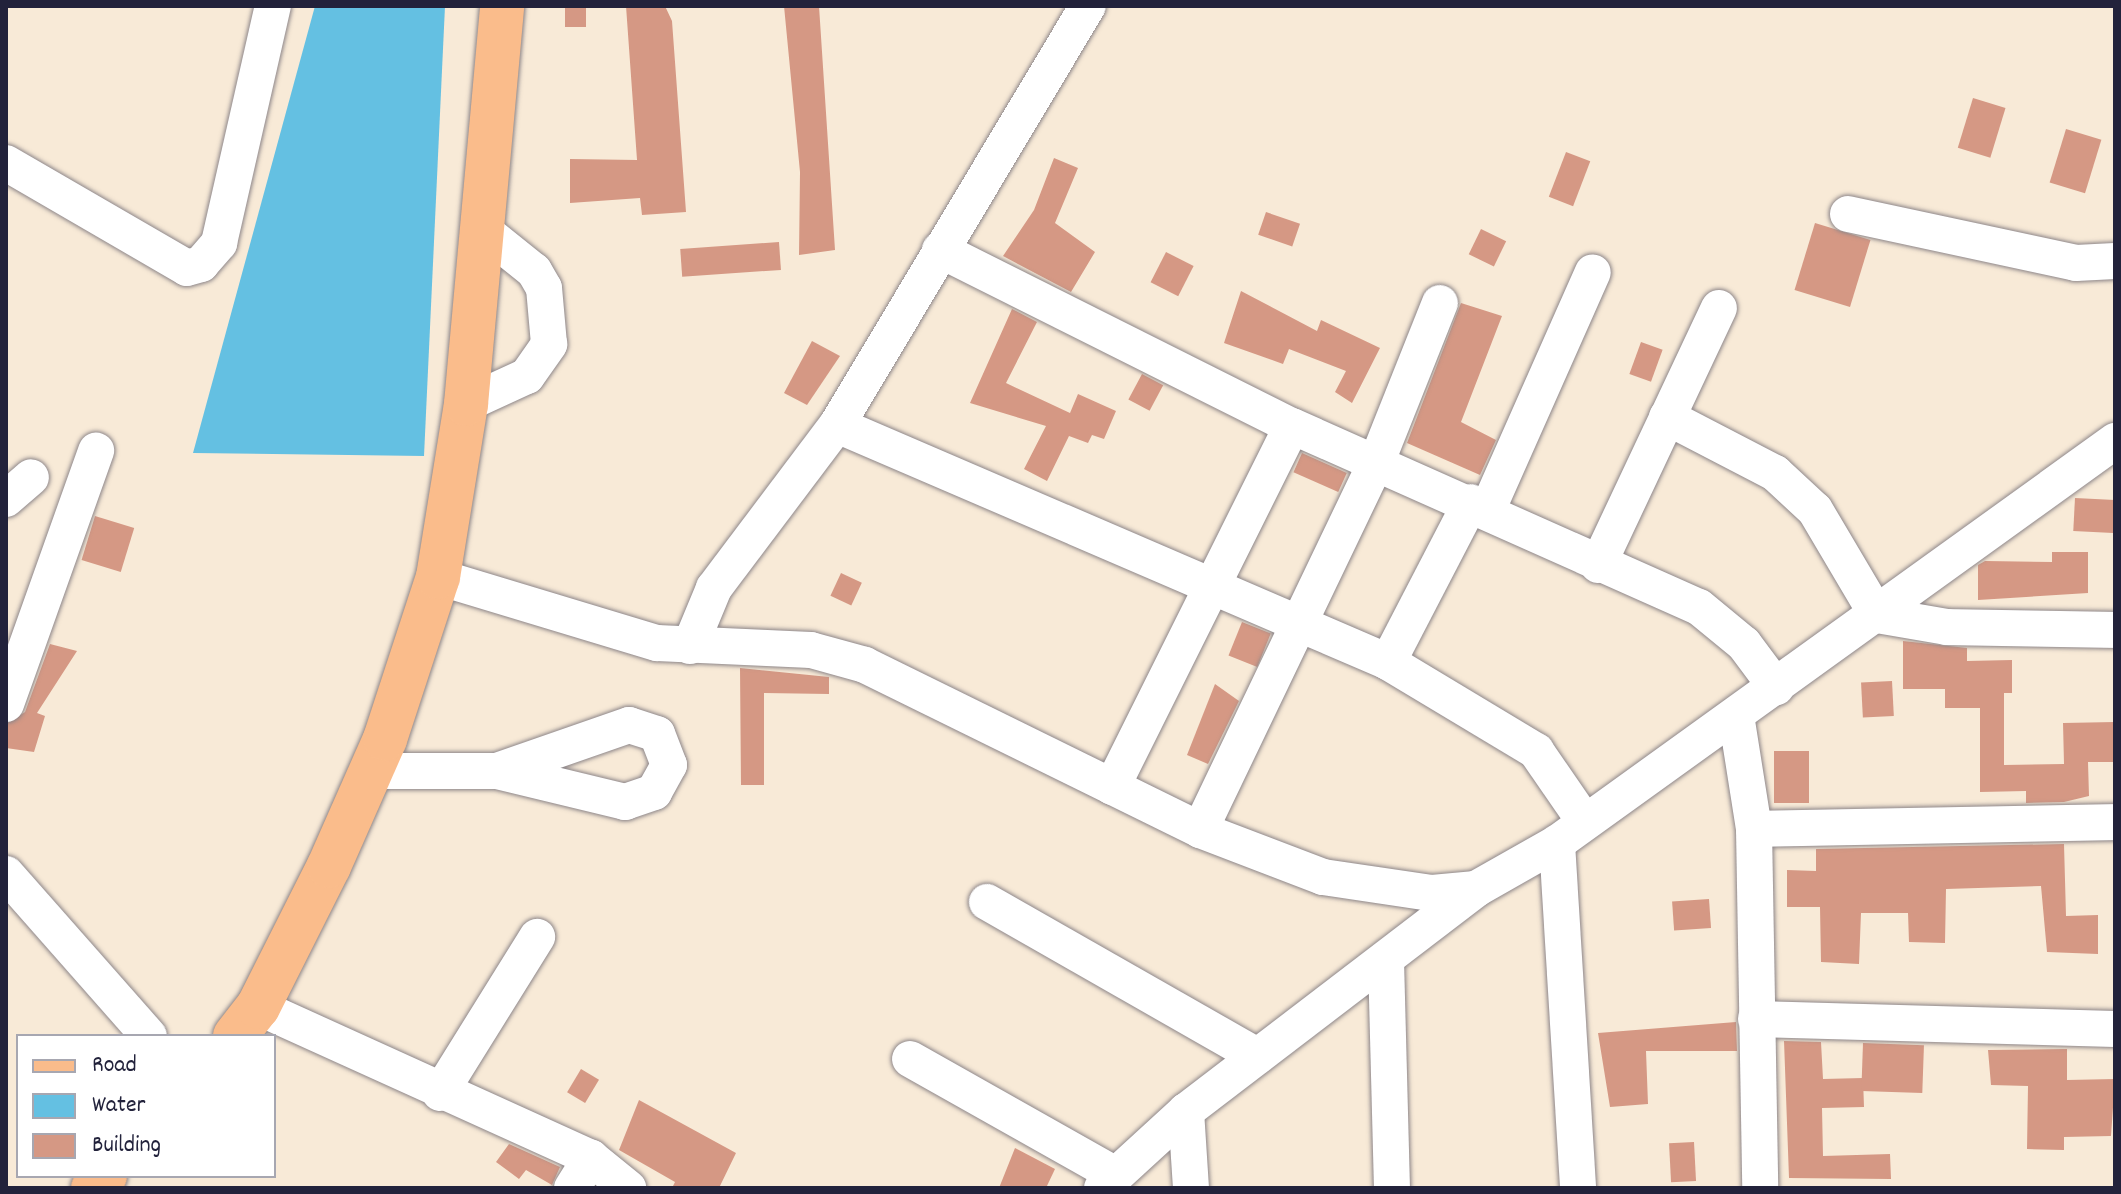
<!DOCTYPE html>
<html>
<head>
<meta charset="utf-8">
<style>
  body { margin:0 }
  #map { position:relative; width:2121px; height:1194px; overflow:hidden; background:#f8ead7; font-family:Dekko,sans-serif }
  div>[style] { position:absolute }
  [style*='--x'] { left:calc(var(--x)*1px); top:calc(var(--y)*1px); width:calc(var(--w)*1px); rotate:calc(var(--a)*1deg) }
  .water>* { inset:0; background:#64c0e2 }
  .building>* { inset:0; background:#d59884; transform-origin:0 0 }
  .roads { filter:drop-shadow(0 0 2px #8d8689) drop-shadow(0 0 2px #8d8689) }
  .minor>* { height:36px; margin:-18px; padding:0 18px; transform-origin:18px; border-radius:18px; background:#fff }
  .major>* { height:44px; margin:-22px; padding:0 22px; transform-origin:22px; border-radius:22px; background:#fabc8b }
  span { translate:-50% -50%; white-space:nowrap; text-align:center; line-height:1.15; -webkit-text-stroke:8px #fff; paint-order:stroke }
  .frame { position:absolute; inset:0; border:8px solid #22223b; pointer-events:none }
  .legend { position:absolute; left:16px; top:1034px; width:260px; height:144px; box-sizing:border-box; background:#fff; border:2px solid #a7a7b1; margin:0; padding:10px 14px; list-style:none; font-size:24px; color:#22223b }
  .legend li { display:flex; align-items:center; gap:16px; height:40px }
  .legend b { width:40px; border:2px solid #a7a7b1 }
</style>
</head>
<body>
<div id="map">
  <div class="water">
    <div style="clip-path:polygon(315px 6px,445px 6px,424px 456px,193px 453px)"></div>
  </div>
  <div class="building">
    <div style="left:565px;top:6px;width:21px;height:21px"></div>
    <div style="clip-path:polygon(626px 6px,665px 6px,672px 21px,686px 212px,642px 215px,640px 198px,570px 203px,570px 159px,637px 160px)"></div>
    <div style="clip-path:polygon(784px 6px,819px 6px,835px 250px,799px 255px,800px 172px)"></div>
    <div style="left:1973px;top:98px;width:34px;height:52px;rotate:17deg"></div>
    <div style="left:2066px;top:129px;width:37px;height:56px;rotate:17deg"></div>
    <div style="left:1566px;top:152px;width:26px;height:48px;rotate:21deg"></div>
    <div style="clip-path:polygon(1054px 158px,1078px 168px,1055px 223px,1095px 252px,1071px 292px,1003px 256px,1034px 210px)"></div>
    <div style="left:1266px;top:212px;width:36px;height:24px;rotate:19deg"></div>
    <div style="left:1815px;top:223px;width:58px;height:70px;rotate:17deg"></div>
    <div style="left:1481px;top:229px;width:28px;height:28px;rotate:26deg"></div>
    <div style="left:779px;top:242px;width:28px;height:99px;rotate:86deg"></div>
    <div style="left:1166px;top:252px;width:31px;height:34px;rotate:27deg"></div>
    <div style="clip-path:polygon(1241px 291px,1317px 331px,1321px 320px,1380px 348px,1352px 403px,1335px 392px,1346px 371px,1289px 349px,1283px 364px,1224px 343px)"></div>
    <div style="clip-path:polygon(1461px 303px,1502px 316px,1461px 422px,1496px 440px,1480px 475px,1407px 443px)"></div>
    <div style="clip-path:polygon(1012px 309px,1037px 322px,1006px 383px,1070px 413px,1078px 394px,1116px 411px,1104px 439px,1092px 435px,1088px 443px,1069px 436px,1047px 481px,1024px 469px,1046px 426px,970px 403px)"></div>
    <div style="clip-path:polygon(812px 341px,840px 356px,807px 405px,784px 393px)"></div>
    <div style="left:1641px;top:342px;width:23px;height:34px;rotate:20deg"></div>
    <div style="left:1142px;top:374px;width:24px;height:29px;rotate:28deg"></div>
    <div style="left:1302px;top:453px;width:49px;height:21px;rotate:24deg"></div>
    <div style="left:2075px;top:498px;width:40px;height:33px;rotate:3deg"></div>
    <div style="left:95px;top:516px;width:41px;height:46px;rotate:17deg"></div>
    <div style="clip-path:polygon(2052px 552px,2088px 552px,2088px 593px,1978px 600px,1978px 565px,1985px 561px,2052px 562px)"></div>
    <div style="left:841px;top:573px;width:23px;height:25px;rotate:25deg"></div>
    <div style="left:1242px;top:622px;width:31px;height:36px;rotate:22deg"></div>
    <div style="clip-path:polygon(1903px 641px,1967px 648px,1967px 661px,2012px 660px,2012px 693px,2004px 693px,2004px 765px,2064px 764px,2063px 723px,2115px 722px,2115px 762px,2088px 762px,2089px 796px,2064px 802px,2026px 803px,2026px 791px,1980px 792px,1980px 708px,1945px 708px,1945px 689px,1903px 689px)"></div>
    <div style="clip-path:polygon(50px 644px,77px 651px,37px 713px,45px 716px,34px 752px,6px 748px,6px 724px,25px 712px)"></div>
    <div style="clip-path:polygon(740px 668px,829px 677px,829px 694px,764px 693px,764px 785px,741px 785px)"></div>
    <div style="left:1892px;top:681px;width:35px;height:31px;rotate:87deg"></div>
    <div style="clip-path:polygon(1215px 684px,1239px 701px,1208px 764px,1187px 755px)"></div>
    <div style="left:1809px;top:751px;width:52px;height:35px;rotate:90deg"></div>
    <div style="clip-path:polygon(2064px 844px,2066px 916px,2098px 915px,2098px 954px,2047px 952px,2041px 886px,1946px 889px,1945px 943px,1909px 942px,1908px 913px,1861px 913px,1859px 964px,1821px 962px,1820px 907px,1787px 907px,1787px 870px,1816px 871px,1816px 849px)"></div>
    <div style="left:1709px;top:899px;width:29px;height:37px;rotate:86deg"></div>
    <div style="clip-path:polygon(1736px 1022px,1737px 1051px,1646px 1051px,1648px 1104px,1610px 1107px,1598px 1033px)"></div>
    <div style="clip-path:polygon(1784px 1041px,1821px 1042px,1823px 1079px,1863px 1078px,1864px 1107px,1822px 1108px,1823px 1156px,1890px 1154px,1891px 1179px,1789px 1178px)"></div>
    <div style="left:1863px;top:1043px;width:61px;height:48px;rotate:2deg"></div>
    <div style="clip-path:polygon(2067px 1049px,2067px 1080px,2115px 1079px,2111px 1136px,2064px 1137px,2064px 1150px,2027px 1149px,2028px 1086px,1991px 1085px,1988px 1050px)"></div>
    <div style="left:581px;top:1069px;width:21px;height:27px;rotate:31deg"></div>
    <div style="clip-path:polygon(639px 1100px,736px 1153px,719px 1188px,672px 1188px,675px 1182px,619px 1150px)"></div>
    <div style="left:1694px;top:1142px;width:39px;height:25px;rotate:87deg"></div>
    <div style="clip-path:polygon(509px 1144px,560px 1167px,552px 1185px,526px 1170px,519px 1179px,496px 1162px)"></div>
    <div style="clip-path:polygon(1015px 1148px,1055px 1169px,1046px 1188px,999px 1188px)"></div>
  </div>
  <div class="roads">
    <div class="minor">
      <div style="--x:6;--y:163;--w:209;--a:30.1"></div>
      <div style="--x:187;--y:268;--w:15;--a:-16"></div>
      <div style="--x:201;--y:264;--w:28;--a:-49"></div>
      <div style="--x:219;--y:243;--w:243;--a:-77.2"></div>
      <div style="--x:1848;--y:214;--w:233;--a:12.1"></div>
      <div style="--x:2076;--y:263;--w:39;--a:-3"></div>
      <div style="--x:940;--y:250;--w:394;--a:26.6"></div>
      <div style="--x:1292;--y:426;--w:445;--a:24"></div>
      <div style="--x:1699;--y:607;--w:58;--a:39.4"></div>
      <div style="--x:1744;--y:644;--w:54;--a:53.3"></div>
      <div style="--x:466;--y:404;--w:67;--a:-24.7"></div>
      <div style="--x:527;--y:376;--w:39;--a:-55"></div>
      <div style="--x:549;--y:344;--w:56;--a:-95.1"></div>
      <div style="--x:544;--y:288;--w:20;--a:-120"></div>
      <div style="--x:534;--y:271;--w:65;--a:-141.2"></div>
      <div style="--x:1667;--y:417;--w:122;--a:27.4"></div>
      <div style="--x:1775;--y:473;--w:54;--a:42.8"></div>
      <div style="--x:1815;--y:510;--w:122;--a:59.4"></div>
      <div style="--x:1877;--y:615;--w:71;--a:9.7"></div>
      <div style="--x:1947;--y:627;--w:168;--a:1"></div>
      <div style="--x:837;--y:425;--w:600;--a:23.27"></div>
      <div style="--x:1388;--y:662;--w:173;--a:31"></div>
      <div style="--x:1536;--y:751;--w:86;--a:55.4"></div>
      <div style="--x:6;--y:499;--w:33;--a:-41"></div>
      <div style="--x:1487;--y:511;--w:261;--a:-66.1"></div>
      <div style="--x:1598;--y:565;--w:284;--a:-64.8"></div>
      <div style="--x:438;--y:577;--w:229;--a:16.8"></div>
      <div style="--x:657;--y:643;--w:154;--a:2.6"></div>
      <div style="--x:811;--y:650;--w:56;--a:15.5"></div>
      <div style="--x:865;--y:665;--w:373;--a:26.2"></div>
      <div style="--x:1200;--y:830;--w:132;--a:20.9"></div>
      <div style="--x:1323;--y:877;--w:110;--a:8.4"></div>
      <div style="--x:1432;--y:893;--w:44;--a:-5.2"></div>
      <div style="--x:1476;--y:889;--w:93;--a:-29.6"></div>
      <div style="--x:1557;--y:843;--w:688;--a:-35.77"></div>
      <div style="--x:690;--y:646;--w:63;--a:-67.5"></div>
      <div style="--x:714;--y:588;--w:204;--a:-53"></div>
      <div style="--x:837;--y:425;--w:488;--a:-59.1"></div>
      <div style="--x:1388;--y:662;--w:180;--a:-62.6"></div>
      <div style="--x:6;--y:704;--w:269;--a:-70.4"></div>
      <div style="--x:1736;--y:715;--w:115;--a:81"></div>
      <div style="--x:1754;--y:829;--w:359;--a:89"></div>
      <div style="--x:371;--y:771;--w:126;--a:0"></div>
      <div style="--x:497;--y:771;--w:132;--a:13.6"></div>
      <div style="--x:625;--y:802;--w:31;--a:-19"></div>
      <div style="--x:654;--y:792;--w:31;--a:-61"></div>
      <div style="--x:669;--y:765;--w:33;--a:-111"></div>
      <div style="--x:657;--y:734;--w:29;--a:-162"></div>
      <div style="--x:629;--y:725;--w:140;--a:160.8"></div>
      <div style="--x:1112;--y:787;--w:403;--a:-63.5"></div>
      <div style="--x:1754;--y:829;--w:361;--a:-1.1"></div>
      <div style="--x:1200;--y:830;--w:409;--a:-64.4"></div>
      <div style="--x:1377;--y:461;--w:170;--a:-68.3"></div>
      <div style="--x:1557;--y:843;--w:346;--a:86.5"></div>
      <div style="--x:6;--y:874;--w:216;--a:48.6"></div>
      <div style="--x:987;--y:902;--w:311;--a:29.7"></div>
      <div style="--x:1386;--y:960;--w:228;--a:88.5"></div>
      <div style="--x:258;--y:1007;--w:366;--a:24.4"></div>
      <div style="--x:591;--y:1158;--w:48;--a:39"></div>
      <div style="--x:1756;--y:1019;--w:359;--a:1.6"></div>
      <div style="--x:910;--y:1059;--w:236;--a:29.4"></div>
      <div style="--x:440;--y:1093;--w:184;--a:-58.1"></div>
      <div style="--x:1186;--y:1111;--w:77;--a:86.3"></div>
      <div style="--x:572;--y:1188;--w:36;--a:-58"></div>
      <div style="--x:1102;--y:1188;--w:114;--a:-42.5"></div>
      <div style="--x:1186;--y:1111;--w:365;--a:-37.4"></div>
    </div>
    <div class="major">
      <div style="--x:235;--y:1036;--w:37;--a:-52"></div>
      <div style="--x:258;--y:1007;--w:158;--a:-63.3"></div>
      <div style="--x:329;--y:866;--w:139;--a:-66.2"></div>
      <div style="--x:385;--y:739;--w:170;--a:-71.9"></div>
      <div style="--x:438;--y:577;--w:175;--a:-80.8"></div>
      <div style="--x:466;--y:404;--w:400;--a:-84.8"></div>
      <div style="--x:93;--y:1188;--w:17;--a:-45"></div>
    </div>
  </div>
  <div class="frame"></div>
  <ul class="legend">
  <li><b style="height:10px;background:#fabc8b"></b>Road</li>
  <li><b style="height:22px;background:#64c0e2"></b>Water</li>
  <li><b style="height:22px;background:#d59884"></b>Building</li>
  </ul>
</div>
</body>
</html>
